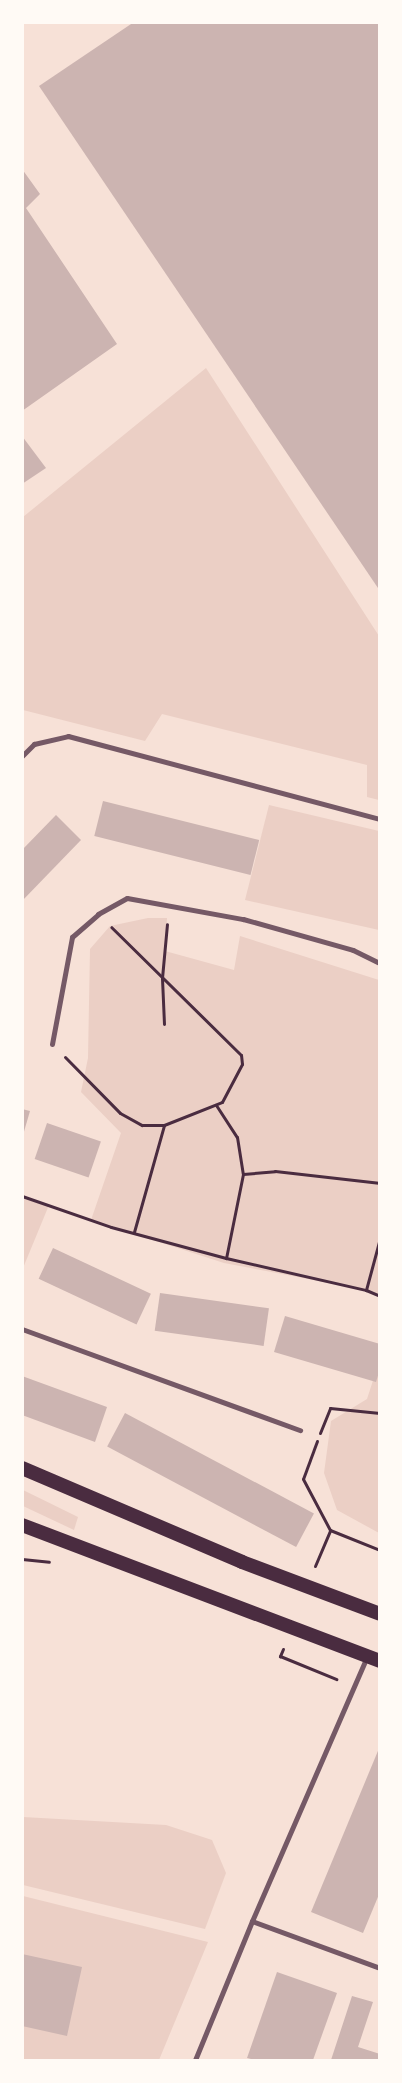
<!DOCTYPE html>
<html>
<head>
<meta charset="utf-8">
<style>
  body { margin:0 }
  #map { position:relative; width:402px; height:2083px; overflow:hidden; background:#f7e1d7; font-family:"DM Sans",sans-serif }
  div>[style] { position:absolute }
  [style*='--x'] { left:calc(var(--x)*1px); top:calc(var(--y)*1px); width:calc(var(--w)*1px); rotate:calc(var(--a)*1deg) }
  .green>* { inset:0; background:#ebcfc5 }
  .building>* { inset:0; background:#ccb4b1; transform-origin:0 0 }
  .path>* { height:3px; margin:-1.5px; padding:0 1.5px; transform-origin:1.5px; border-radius:1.5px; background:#4a2c40 }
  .minor>* { height:5px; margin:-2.5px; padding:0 2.5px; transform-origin:2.5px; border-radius:2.5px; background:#755966 }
  .trunk>* { height:14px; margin:-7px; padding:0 7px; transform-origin:7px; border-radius:7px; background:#4a2c40 }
  span { translate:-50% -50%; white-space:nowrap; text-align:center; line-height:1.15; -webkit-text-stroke:4px #fffaf5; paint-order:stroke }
  .frame { position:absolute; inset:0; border:24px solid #fffaf5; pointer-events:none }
</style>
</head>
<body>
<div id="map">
  <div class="green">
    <div style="clip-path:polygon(206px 368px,379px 636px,379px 800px,367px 797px,367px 765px,162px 714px,145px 741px,23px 710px,23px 517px)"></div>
    <div style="clip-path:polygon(269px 805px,379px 831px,379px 930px,245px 900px)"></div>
    <div style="clip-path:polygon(148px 918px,167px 918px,165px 951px,234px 970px,240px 936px,379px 980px,379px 1296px,366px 1290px,224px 1263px,91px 1220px,121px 1133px,81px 1092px,88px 1058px,90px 949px,110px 926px)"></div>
    <div style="clip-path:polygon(23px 1196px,49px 1205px,23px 1268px)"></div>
    <div style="clip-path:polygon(379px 1362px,379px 1533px,337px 1510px,324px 1473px,331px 1421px,367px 1399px)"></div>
    <div style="clip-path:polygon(23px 1490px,78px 1517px,74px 1530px,23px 1506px)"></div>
    <div style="clip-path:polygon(23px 1817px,166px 1825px,212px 1840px,226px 1873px,205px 1929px,23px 1885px)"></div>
    <div style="clip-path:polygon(23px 1896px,208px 1942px,159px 2060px,23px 2060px)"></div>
  </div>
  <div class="building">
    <div style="clip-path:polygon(134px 22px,380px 22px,380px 591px,39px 86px)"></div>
    <div style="clip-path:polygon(22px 169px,40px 194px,26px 208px,117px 344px,22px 411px)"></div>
    <div style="clip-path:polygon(22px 436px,46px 468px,22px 484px)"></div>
    <div style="left:103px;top:801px;width:161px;height:36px;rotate:14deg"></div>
    <div style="clip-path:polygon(56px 815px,81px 840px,22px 901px,22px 850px)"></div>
    <div style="clip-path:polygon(22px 1109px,30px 1111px,23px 1135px,22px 1135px)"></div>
    <div style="left:47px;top:1123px;width:57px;height:38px;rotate:19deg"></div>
    <div style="left:53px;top:1248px;width:108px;height:34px;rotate:25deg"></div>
    <div style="left:160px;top:1293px;width:110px;height:38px;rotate:8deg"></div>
    <div style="clip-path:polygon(285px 1316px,380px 1344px,380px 1369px,376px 1382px,274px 1352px)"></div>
    <div style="clip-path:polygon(22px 1376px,107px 1407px,95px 1442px,22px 1415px)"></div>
    <div style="left:125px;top:1413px;width:214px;height:38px;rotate:28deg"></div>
    <div style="clip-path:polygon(380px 1746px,380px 1892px,363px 1933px,311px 1912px)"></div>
    <div style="clip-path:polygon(22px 1954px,82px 1967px,67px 2036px,22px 2026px)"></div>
    <div style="clip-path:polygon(277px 1972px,337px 1993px,313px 2060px,255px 2060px,247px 2058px)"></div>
    <div style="clip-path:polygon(352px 1996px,373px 2002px,358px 2047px,380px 2054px,380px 2060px,331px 2060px)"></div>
  </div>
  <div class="path">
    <div style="--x:164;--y:1024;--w:46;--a:-92.5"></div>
    <div style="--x:162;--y:978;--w:54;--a:-84.7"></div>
    <div style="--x:65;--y:1057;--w:78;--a:45.5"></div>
    <div style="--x:120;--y:1113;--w:25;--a:29"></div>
    <div style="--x:142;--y:1125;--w:22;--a:0"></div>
    <div style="--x:164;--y:1125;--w:62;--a:-21.6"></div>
    <div style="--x:222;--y:1102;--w:43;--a:-62.2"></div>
    <div style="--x:242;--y:1064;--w:9;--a:-96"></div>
    <div style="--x:241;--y:1055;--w:182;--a:-135.4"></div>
    <div style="--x:216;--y:1105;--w:38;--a:57"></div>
    <div style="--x:237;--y:1137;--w:37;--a:81"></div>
    <div style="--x:243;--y:1174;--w:86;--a:101.4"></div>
    <div style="--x:243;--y:1174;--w:32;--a:-5"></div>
    <div style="--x:275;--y:1171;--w:106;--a:6.5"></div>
    <div style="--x:22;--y:1196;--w:94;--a:19.2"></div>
    <div style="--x:111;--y:1227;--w:119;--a:15.1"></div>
    <div style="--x:226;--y:1258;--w:144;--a:12.9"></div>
    <div style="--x:134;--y:1232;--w:111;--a:-74.3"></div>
    <div style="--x:380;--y:1238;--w:54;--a:105.1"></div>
    <div style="--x:366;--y:1290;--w:15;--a:23"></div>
    <div style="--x:320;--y:1433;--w:27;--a:-68"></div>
    <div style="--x:330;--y:1408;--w:50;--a:5.7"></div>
    <div style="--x:317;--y:1441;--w:40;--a:110.2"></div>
    <div style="--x:303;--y:1479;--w:58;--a:62.1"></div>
    <div style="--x:330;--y:1530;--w:54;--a:21.8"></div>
    <div style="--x:22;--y:1559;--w:27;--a:6"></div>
    <div style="--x:315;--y:1566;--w:39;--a:-67"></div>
    <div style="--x:283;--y:1649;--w:8;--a:113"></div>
    <div style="--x:280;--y:1656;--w:61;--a:22.3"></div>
  </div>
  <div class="minor">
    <div style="--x:22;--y:756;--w:17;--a:-45"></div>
    <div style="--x:34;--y:744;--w:35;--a:-13"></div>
    <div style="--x:68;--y:736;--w:323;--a:14.9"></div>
    <div style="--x:52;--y:1044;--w:109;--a:-79.4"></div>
    <div style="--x:72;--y:937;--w:35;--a:-41"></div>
    <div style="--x:98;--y:914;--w:33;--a:-29"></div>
    <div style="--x:127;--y:898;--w:118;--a:10.3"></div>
    <div style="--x:243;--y:919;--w:114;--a:15.7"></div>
    <div style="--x:353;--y:950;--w:30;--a:26"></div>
    <div style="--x:22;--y:1329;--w:296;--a:20"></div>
    <div style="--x:252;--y:1921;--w:136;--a:20.2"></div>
    <div style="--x:195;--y:2060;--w:150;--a:-67.7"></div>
    <div style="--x:252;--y:1921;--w:289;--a:-66.5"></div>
  </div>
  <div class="trunk">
    <div style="--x:22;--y:1468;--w:239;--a:23.1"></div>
    <div style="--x:242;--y:1562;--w:147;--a:20.6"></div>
    <div style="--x:22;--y:1525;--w:383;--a:20.8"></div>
  </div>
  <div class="frame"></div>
</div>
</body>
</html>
